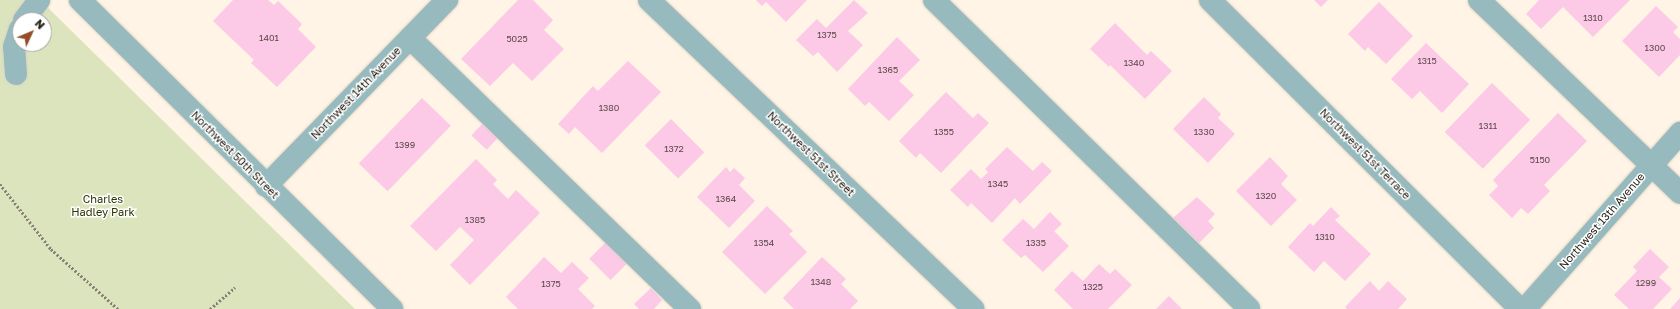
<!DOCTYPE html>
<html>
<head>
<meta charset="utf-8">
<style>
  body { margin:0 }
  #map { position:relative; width:1680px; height:309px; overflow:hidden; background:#fff4e5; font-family:"Golos Text",sans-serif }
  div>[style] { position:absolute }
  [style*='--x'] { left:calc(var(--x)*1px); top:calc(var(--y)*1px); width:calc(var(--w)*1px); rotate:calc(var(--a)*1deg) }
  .green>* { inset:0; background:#dbe4bd }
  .building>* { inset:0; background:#fcc9e7; transform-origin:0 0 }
  .path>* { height:2.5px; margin-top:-1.25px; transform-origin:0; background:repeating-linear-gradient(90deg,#888074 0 2px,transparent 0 4px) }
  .roads { filter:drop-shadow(0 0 1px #dcd2c4) drop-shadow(0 0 1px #dcd2c4) }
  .minor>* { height:22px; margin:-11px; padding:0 11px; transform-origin:11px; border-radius:11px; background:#96babd }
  span { translate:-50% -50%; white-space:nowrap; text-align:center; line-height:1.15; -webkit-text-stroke:3px #fff; paint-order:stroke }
  .number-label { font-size:9px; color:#5c4a4a }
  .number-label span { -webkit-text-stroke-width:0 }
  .street-label { font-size:11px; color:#262016 }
  .park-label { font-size:11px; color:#2d3402 }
  .north { position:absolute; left:12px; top:12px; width:40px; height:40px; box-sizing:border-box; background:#fff; border:1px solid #a8a6a2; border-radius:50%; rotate:46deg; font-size:11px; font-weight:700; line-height:16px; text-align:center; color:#262016 }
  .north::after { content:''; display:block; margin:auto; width:14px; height:18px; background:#944c29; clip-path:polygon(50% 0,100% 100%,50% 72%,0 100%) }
</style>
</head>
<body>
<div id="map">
  <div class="green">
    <div style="clip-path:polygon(evenodd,0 0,40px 0,355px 309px,0 309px,0 0,20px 20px,44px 20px,44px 44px,20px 44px,20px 20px)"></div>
  </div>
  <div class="building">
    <div style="clip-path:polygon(233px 0,268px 0,274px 5px,278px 1px,302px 24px,298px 29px,316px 47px,277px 87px,251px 63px,254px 60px,213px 21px)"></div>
    <div style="clip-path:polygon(518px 0,533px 0,553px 20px,544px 30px,564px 49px,532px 81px,513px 63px,490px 86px,461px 59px)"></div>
    <div style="clip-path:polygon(756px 0,807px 0,786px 22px,766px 2px,762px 6px)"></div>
    <div style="clip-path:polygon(854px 0,868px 13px,848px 31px,863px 45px,837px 72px,818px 52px,813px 56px,796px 40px,817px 19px,826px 28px)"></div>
    <div style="clip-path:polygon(1314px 0,1328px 0,1321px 7px)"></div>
    <div style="clip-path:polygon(1539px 0,1630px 0,1593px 37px,1563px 7px,1541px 29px,1526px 14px)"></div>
    <div style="clip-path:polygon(1379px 2px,1413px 36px,1386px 64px,1368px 47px,1365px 51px,1348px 34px)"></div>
    <div style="clip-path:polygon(1656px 6px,1678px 27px,1673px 32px,1680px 39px,1680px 55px,1659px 77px,1622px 41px)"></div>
    <div style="clip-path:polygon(1115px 23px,1147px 55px,1151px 51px,1172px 71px,1145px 99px,1110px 65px,1109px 67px,1090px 49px)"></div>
    <div style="clip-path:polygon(897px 37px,920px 60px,899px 81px,914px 95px,889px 121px,869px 102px,865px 106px,848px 89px)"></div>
    <div style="clip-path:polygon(1426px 43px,1469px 84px,1442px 113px,1420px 91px,1412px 99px,1391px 79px)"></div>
    <div style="clip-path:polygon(628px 61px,661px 92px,602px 153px,575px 127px,569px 134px,558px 124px,593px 86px,598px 91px)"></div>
    <div style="left:1492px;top:83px;width:53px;height:68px;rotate:44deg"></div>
    <div style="clip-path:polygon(946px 92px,973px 118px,978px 113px,989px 123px,941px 173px,920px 153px,916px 158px,899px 141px)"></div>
    <div style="clip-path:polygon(1204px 97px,1221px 114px,1218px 118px,1235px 134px,1208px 163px,1173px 129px)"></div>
    <div style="left:422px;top:98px;width:40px;height:91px;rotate:44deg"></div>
    <div style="clip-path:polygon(1558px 113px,1587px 141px,1544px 185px,1550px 191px,1528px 214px,1521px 208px,1512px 218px,1489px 195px,1498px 186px,1493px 180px)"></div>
    <div style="left:671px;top:119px;width:47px;height:37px;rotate:45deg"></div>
    <div style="left:483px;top:123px;width:21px;height:17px;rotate:43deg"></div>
    <div style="clip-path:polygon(1007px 147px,1033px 171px,1042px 162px,1052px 171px,1020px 204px,1015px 198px,992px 223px,971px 203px,968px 207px,950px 190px,971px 169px,981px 179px,988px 172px,985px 169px)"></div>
    <div style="clip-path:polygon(1270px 157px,1288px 176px,1281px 184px,1297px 200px,1271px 226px,1236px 191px)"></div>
    <div style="clip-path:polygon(476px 159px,497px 180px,493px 184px,508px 199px,516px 190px,540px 213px,470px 285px,450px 265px,474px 240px,460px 227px,436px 251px,410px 226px)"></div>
    <div style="clip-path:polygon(726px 167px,730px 172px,734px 168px,745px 178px,739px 185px,755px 201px,729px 228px,697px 197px)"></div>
    <div style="clip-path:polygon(1197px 197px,1215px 214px,1208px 221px,1214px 228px,1199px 243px,1173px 218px)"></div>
    <div style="clip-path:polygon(767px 206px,793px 231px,789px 234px,807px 252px,765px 294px,722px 252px)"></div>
    <div style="clip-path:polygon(1331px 207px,1340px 216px,1335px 220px,1371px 254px,1345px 281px,1324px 261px,1314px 272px,1288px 247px,1310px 223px,1313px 226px)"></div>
    <div style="clip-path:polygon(1050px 212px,1062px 224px,1054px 231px,1069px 246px,1043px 272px,1025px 255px,1021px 258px,1002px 240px,1023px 219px,1034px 229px)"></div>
    <div style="left:607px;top:241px;width:30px;height:25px;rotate:45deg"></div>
    <div style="clip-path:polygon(1650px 249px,1669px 267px,1659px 277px,1672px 289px,1653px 309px,1629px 309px,1614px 295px,1637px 271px,1633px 267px)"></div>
    <div style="clip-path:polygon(544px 257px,561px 273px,572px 262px,589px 278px,578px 289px,595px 306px,592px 309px,518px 309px,506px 297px)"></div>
    <div style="clip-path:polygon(822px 257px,846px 279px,841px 284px,858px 301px,850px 309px,794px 309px,783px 298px)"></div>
    <div style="clip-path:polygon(1099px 264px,1110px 274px,1115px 269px,1132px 285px,1108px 309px,1073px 309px,1054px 290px,1072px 271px,1083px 281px)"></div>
    <div style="clip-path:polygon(1370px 281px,1379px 291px,1388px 281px,1407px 299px,1398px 309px,1347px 309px,1345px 307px)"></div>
    <div style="clip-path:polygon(651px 288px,662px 300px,654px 309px,639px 309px,634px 304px)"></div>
    <div style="clip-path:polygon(1169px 296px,1182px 309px,1156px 309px)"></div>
    <div style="clip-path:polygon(1680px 298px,1680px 309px,1670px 309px)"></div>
  </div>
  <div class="path">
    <div style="--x:0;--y:184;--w:83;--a:51.9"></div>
    <div style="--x:51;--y:249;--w:90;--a:41.8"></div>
    <div style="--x:210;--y:309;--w:33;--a:-41"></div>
  </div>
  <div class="roads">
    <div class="minor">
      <div style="--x:80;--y:0;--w:439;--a:44.7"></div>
      <div style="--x:649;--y:0;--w:448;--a:43.6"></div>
      <div style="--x:934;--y:0;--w:441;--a:44.4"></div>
      <div style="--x:1210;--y:0;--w:438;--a:44.9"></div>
      <div style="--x:1479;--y:0;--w:279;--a:43.8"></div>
      <div style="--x:24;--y:20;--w:25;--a:-53"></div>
      <div style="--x:410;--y:38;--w:390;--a:44.1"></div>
      <div style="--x:16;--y:74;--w:27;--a:-94"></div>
      <div style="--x:14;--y:47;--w:19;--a:-72"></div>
      <div style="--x:266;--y:186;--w:260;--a:-45.8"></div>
      <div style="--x:1525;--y:309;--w:235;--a:-48.6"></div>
    </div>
  </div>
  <div class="number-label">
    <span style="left:1593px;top:18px">1310</span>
    <span style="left:827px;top:35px">1375</span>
    <span style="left:269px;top:38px">1401</span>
    <span style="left:517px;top:39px">5025</span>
    <span style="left:1655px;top:48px">1300</span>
    <span style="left:1427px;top:61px">1315</span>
    <span style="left:1134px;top:63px">1340</span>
    <span style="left:888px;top:70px">1365</span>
    <span style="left:609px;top:108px">1380</span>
    <span style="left:1488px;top:126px">1311</span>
    <span style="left:944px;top:132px">1355</span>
    <span style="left:1204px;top:132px">1330</span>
    <span style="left:405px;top:145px">1399</span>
    <span style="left:674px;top:149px">1372</span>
    <span style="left:1540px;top:160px">5150</span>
    <span style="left:998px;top:184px">1345</span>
    <span style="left:1266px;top:196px">1320</span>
    <span style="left:726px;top:199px">1364</span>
    <span style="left:475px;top:220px">1385</span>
    <span style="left:1325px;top:237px">1310</span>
    <span style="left:764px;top:243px">1354</span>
    <span style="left:1036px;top:243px">1335</span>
    <span style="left:821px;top:282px">1348</span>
    <span style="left:1646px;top:283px">1299</span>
    <span style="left:551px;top:284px">1375</span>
    <span style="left:1093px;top:287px">1325</span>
  </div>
  <div class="street-label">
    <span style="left:356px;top:93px;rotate:-46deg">Northwest 14th Avenue</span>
    <span style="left:811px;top:154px;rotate:44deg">Northwest 51st Street</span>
    <span style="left:1365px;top:154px;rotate:45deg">Northwest 51st Terrace</span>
    <span style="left:235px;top:155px;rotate:45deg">Northwest 50th Street</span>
    <span style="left:1602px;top:221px;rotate:-49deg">Northwest 13th Avenue</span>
  </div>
  <div class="park-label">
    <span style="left:103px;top:206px">Charles<br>Hadley Park</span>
  </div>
  <div class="north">N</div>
</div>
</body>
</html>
